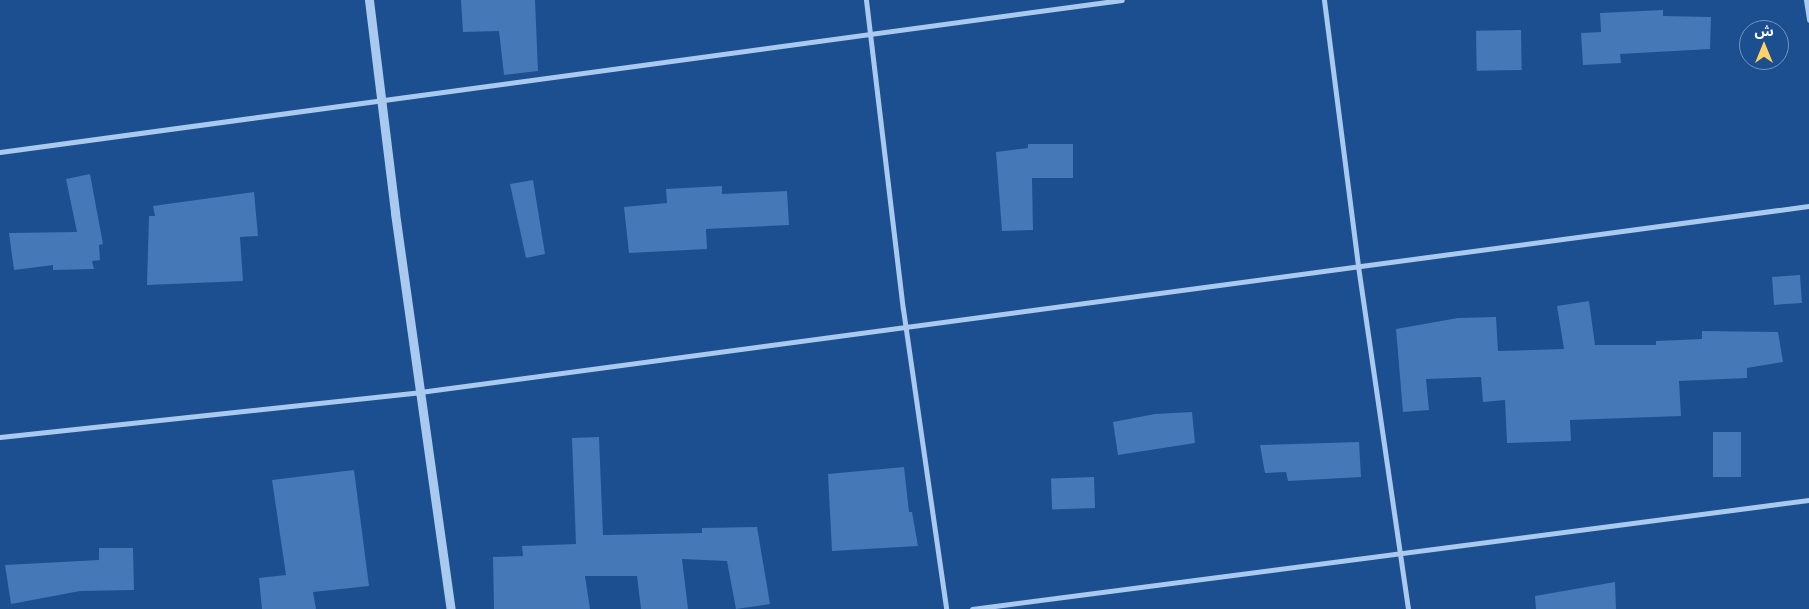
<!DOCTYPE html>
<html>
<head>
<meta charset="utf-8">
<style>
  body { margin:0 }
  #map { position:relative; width:1809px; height:609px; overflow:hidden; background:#1b4f8f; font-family:Quicksand,"Noto Sans Arabic",sans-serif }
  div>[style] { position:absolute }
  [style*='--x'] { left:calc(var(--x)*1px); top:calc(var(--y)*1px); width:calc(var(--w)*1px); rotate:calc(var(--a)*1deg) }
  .building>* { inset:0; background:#4478b7; transform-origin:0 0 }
  .minor>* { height:5px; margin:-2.5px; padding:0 2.5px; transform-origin:2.5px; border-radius:2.5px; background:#a9c9ee }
  .tertiary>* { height:9px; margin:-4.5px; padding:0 4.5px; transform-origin:4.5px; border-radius:4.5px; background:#a9c9ee }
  span { translate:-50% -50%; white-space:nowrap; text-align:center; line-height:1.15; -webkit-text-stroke:4px #1b4f8f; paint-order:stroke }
  .north { position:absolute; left:1739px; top:20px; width:50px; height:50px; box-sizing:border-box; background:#1b4f8f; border:1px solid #7695bc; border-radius:50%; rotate:0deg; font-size:14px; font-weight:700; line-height:20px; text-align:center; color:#fff }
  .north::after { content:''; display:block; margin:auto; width:18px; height:22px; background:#ffd166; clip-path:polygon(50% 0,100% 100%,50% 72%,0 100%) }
</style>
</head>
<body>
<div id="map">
  <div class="building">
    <div style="clip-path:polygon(461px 0,535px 0,538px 71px,504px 75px,499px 31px,463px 32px)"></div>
    <div style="clip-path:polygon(1663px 10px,1663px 16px,1711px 17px,1710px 49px,1620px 54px,1621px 63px,1583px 65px,1581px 33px,1601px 32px,1600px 13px)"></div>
    <div style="left:1521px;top:30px;width:40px;height:45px;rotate:89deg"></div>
    <div style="clip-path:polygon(1028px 144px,1073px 144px,1073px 178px,1032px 178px,1033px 230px,1002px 231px,996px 152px,1028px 148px)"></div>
    <div style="clip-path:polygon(90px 174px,103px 244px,99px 245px,100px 260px,92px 261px,94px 269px,53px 270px,53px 265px,14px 270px,9px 233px,77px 232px,66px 179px)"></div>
    <div style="clip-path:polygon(533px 180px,545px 254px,526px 258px,510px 184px)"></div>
    <div style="clip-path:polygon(722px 186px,722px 194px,787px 191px,789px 225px,706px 229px,707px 249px,629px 253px,624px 207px,667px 203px,666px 189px)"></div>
    <div style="clip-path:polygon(254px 192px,258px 236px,240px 237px,243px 281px,147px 285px,149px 216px,155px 216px,153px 206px)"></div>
    <div style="left:1800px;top:275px;width:28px;height:28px;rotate:86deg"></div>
    <div style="clip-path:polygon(1589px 301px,1595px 345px,1656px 345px,1656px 341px,1702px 339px,1702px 331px,1778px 332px,1783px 362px,1747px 368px,1747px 378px,1679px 381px,1681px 416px,1570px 420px,1571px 441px,1507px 443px,1505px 400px,1483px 402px,1481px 377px,1426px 379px,1429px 410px,1403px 412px,1396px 329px,1458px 318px,1496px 317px,1498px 351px,1564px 349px,1557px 306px)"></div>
    <div style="clip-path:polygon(1192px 412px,1195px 443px,1118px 455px,1113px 422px,1155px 414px)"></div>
    <div style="left:1713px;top:432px;width:28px;height:45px"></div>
    <div style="clip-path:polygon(599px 437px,603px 535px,702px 533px,702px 528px,757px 527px,770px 604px,736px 609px,727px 561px,682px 559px,688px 609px,641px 609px,637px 576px,585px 576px,590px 609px,494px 609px,493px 557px,523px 556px,522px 546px,576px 544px,572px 438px)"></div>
    <div style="clip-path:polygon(1359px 442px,1361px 477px,1288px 481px,1286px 472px,1265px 473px,1260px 445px)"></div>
    <div style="clip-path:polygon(904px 467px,909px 512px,912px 512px,918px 546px,832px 551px,828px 474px)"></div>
    <div style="clip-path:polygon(354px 470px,369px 586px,313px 592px,316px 609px,262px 609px,259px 578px,286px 575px,272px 480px)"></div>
    <div style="left:1094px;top:477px;width:31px;height:43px;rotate:88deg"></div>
    <div style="clip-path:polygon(99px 548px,133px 548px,134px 590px,80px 591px,11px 604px,5px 565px,99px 560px)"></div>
    <div style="clip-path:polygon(1615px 582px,1616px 609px,1536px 609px,1535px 596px)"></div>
  </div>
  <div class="minor">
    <div style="--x:866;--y:0;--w:311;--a:83.2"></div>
    <div style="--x:903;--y:309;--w:303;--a:81.8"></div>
    <div style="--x:1324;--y:0;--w:268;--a:82.7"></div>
    <div style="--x:1358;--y:266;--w:347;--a:81.7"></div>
    <div style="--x:1806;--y:0;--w:20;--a:81"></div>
    <div style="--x:0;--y:152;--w:1132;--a:-7.72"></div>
    <div style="--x:0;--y:437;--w:422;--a:-6.1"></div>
    <div style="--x:420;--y:392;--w:1401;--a:-7.63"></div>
    <div style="--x:972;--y:609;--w:844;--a:-7.42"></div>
  </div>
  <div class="tertiary">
    <div style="--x:369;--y:0;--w:215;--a:83"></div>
    <div style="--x:395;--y:213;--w:400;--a:82"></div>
  </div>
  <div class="north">ش</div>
</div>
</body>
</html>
